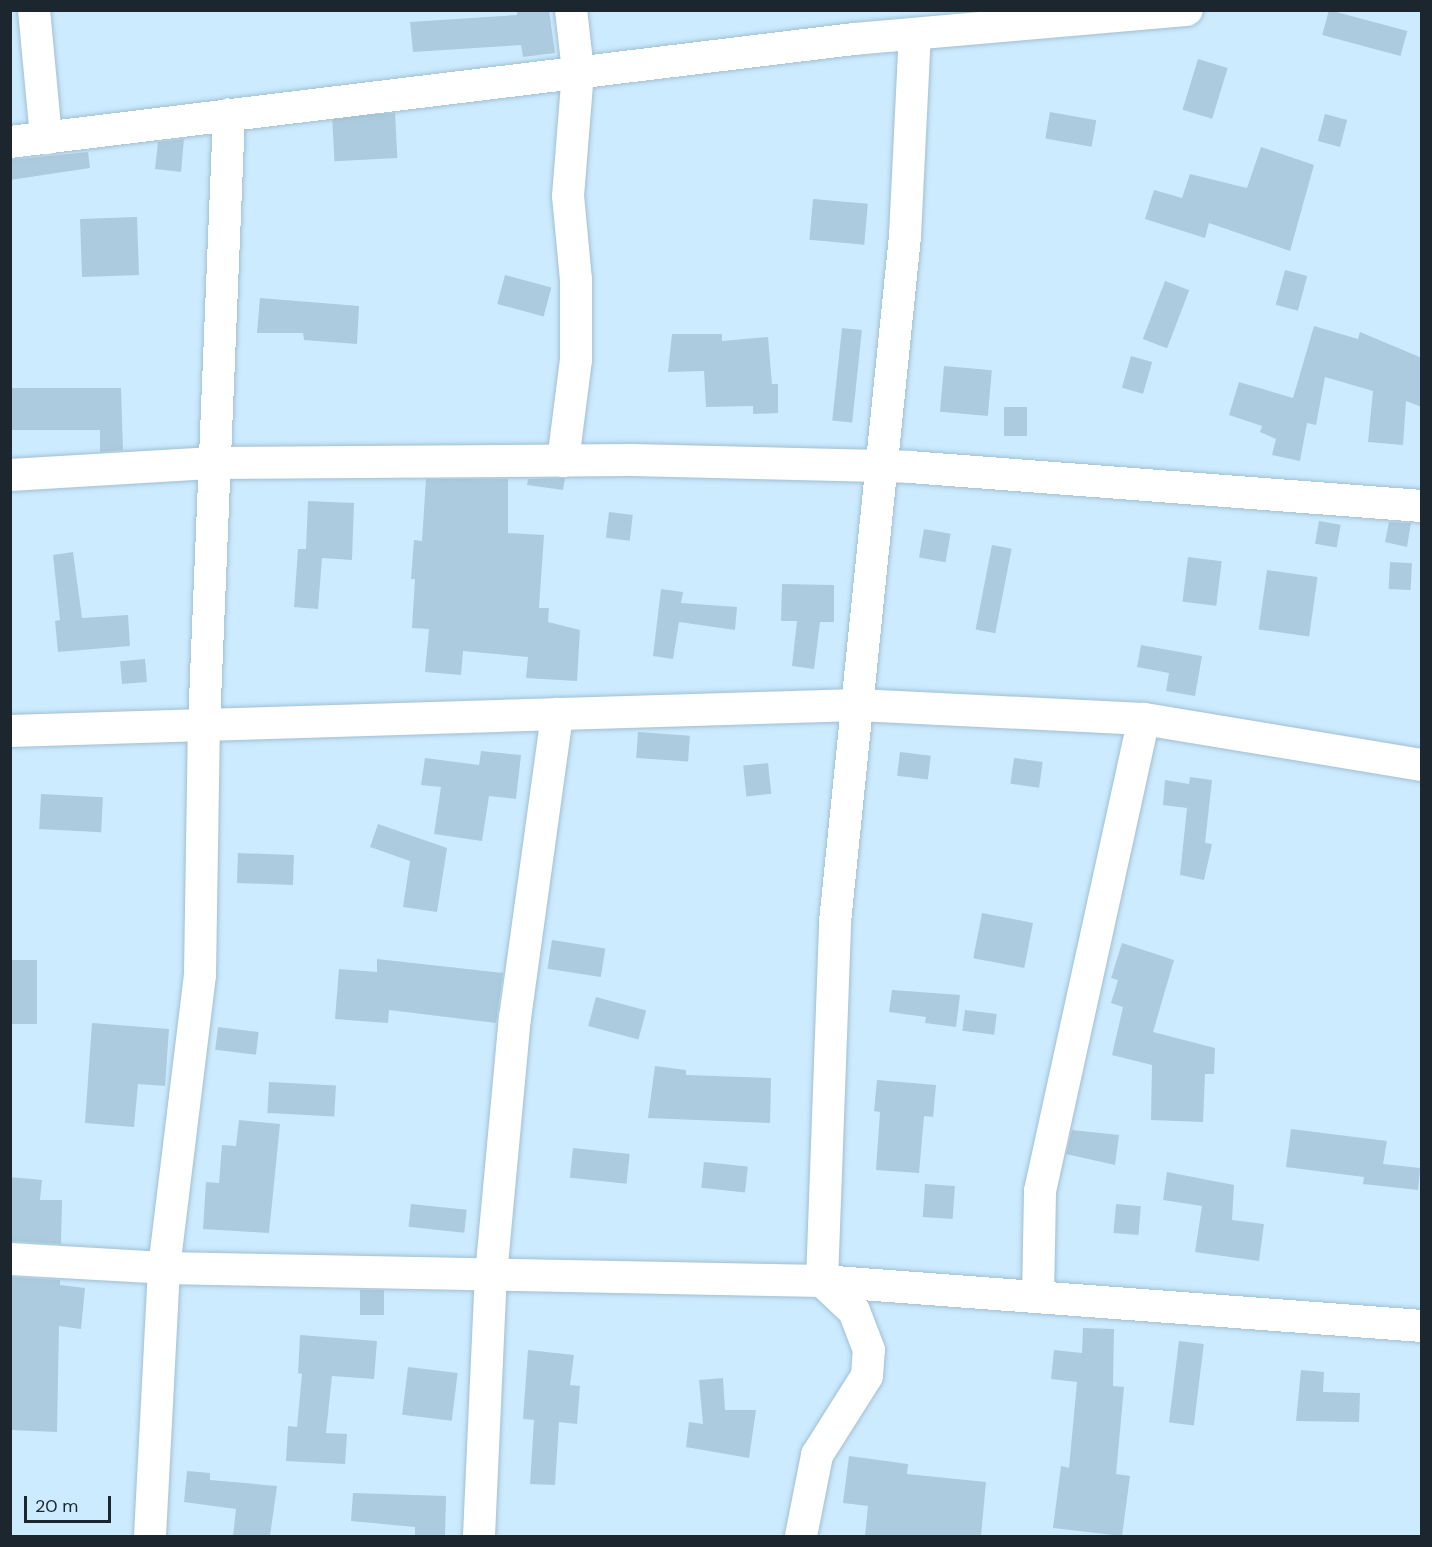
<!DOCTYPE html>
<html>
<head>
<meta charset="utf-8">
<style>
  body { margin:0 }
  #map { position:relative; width:1432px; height:1547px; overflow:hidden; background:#ccebff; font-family:"DM Sans",sans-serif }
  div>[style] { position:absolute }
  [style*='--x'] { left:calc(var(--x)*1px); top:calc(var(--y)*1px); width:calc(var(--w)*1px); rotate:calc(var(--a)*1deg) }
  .building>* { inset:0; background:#adcbde; transform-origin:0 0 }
  .roads { filter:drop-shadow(0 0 2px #a2bfd2) drop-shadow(0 0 2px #a2bfd2) }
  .minor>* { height:32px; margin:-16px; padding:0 16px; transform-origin:16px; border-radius:16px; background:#fff }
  span { translate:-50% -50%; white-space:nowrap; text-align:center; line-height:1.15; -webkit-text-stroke:6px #ccebff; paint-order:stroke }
  .frame { position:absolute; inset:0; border:12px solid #1b262e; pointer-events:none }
  .scale { position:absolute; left:24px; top:1496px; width:87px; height:27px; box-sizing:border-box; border:3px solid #1b262e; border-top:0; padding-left:8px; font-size:18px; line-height:21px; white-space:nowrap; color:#1b262e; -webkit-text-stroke:4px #ccebff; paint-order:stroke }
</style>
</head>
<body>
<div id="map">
  <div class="building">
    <div style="clip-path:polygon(517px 10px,549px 10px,555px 53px,523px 57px,521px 45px,413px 52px,410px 22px,517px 15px)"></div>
    <div style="left:1329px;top:10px;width:81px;height:26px;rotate:15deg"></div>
    <div style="left:1198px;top:59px;width:31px;height:53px;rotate:17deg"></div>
    <div style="left:1050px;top:112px;width:47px;height:27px;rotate:10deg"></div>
    <div style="left:395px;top:113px;width:45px;height:63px;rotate:87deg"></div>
    <div style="left:1325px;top:114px;width:23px;height:28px;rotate:15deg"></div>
    <div style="clip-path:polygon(184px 139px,181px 172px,155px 169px,158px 142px)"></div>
    <div style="clip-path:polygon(1261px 147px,1314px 165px,1290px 251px,1209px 223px,1205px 238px,1145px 219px,1154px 190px,1182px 198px,1190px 174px,1247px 188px)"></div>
    <div style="clip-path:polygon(88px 152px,90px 168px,10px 180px,10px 160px)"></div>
    <div style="left:813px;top:199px;width:55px;height:41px;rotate:5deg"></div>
    <div style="left:137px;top:217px;width:58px;height:57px;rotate:88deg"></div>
    <div style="left:1285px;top:270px;width:23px;height:36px;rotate:15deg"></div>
    <div style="left:505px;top:275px;width:48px;height:30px;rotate:15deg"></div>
    <div style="left:1165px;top:281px;width:26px;height:62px;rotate:21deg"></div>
    <div style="clip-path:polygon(260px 298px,359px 306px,357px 344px,304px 340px,303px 333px,257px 333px)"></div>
    <div style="clip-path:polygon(1314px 326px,1358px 339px,1360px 332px,1422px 358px,1422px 407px,1406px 401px,1403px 445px,1368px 442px,1373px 391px,1325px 377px,1316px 425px,1307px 423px,1300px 461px,1272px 455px,1276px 439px,1260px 432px,1262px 426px,1229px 415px,1239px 382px,1293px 398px)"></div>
    <div style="left:842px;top:328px;width:20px;height:93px;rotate:6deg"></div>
    <div style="clip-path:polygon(672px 334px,722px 334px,722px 341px,768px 337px,772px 384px,778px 384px,778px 413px,753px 414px,753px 406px,706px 407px,704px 371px,668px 372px)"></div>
    <div style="left:1131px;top:356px;width:22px;height:33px;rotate:16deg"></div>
    <div style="left:944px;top:366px;width:48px;height:46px;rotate:5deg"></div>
    <div style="clip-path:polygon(10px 388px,121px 388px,123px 450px,100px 452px,100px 430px,10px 430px)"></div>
    <div style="left:1004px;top:407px;width:23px;height:29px"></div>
    <div style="clip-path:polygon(565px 478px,563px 490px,527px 485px,528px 479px)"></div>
    <div style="clip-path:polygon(426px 479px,508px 479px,508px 533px,544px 535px,539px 608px,549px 608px,548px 622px,580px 630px,577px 681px,526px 678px,528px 657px,463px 651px,461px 675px,425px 672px,429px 629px,412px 628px,415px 579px,411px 579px,414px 540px,422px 541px)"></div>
    <div style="clip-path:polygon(308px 501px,354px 503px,352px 560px,322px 558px,318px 609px,294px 607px,298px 549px,306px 549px)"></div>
    <div style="left:609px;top:512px;width:24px;height:26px;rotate:7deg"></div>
    <div style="left:1319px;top:521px;width:22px;height:23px;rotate:10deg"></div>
    <div style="clip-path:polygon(1389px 522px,1411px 523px,1407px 547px,1385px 542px)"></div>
    <div style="left:924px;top:529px;width:27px;height:29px;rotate:10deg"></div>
    <div style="left:992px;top:545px;width:20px;height:86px;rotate:11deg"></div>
    <div style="clip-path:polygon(73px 552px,82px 618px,128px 615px,130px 646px,58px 652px,55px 621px,60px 620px,53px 555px)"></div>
    <div style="left:1188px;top:557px;width:34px;height:45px;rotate:7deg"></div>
    <div style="left:1390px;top:562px;width:22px;height:27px;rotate:3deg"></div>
    <div style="left:1267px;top:570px;width:51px;height:60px;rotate:8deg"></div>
    <div style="clip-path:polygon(782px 584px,834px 585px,834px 622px,820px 622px,814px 669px,792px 666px,797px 621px,781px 621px)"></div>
    <div style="clip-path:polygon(661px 589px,683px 592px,681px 603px,737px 607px,735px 630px,679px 622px,673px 659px,653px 656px)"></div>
    <div style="clip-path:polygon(1141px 645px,1202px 656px,1195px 696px,1166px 691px,1169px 673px,1137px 667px)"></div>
    <div style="left:145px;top:659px;width:23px;height:25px;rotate:85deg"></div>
    <div style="left:638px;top:732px;width:52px;height:26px;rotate:4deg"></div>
    <div style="clip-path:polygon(481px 751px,521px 755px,516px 799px,489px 796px,482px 841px,434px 834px,441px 787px,421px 785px,425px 758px,479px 765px)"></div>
    <div style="left:900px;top:752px;width:31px;height:24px;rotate:7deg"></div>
    <div style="left:1014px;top:758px;width:29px;height:26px;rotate:8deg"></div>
    <div style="left:768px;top:763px;width:31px;height:25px;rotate:84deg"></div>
    <div style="clip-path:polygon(1190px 777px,1212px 780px,1205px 843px,1212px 844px,1204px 880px,1180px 875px,1187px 808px,1163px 805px,1165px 780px,1189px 784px)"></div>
    <div style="left:41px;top:794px;width:62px;height:35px;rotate:3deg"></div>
    <div style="clip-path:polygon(378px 824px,447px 848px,437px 912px,403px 907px,410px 861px,370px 847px)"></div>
    <div style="left:238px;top:853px;width:56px;height:30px;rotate:2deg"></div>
    <div style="left:982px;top:913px;width:52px;height:46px;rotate:11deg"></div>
    <div style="left:552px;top:940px;width:54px;height:29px;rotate:9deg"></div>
    <div style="clip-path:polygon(1122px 943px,1174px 960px,1153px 1032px,1215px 1048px,1214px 1074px,1205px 1074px,1203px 1122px,1151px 1120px,1152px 1065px,1112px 1055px,1123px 1007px,1111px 1003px,1118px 980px,1111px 978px)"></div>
    <div style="clip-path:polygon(377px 959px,503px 973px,496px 1023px,389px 1010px,388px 1023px,335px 1019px,339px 969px,377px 972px)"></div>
    <div style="left:10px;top:960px;width:27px;height:64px"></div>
    <div style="clip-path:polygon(892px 990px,960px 995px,956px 1027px,925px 1023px,926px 1017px,889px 1012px)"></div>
    <div style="left:596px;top:997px;width:52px;height:30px;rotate:15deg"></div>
    <div style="left:965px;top:1010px;width:32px;height:21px;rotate:7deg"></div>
    <div style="clip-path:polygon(92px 1023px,169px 1029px,165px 1086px,138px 1084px,134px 1127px,85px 1123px)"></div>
    <div style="left:218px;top:1027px;width:41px;height:23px;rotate:7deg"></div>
    <div style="clip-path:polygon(655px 1066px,686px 1070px,686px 1075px,771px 1078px,770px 1123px,648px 1118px)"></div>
    <div style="clip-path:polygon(877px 1080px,936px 1085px,933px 1117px,924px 1116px,919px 1173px,876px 1170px,880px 1112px,874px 1111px)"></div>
    <div style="left:269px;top:1082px;width:67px;height:31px;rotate:3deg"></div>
    <div style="clip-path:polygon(239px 1120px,280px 1124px,269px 1233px,203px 1229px,206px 1182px,219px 1183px,222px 1145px,236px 1146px)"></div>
    <div style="clip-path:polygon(1291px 1129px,1387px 1141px,1383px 1164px,1420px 1168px,1418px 1190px,1363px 1184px,1364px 1177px,1286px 1167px)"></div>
    <div style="clip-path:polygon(1072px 1130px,1119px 1135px,1115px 1165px,1066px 1154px)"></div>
    <div style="left:573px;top:1148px;width:57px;height:30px;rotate:6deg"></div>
    <div style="left:704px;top:1162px;width:44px;height:26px;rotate:6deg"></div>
    <div style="clip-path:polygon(1167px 1172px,1234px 1185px,1232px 1220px,1264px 1224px,1259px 1261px,1195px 1252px,1202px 1206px,1163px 1200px)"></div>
    <div style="clip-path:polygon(10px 1177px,42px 1180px,40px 1200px,62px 1200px,61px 1244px,10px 1241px)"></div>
    <div style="left:925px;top:1184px;width:30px;height:33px;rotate:4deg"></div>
    <div style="left:411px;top:1204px;width:56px;height:23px;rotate:6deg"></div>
    <div style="left:1116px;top:1204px;width:25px;height:29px;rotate:5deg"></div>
    <div style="clip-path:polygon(10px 1277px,60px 1280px,60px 1285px,85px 1288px,81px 1329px,59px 1326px,57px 1432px,10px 1430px)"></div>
    <div style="left:360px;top:1290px;width:24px;height:25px"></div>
    <div style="clip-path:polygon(1083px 1328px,1114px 1329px,1113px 1386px,1124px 1387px,1116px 1474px,1130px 1476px,1122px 1536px,1053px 1528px,1061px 1466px,1069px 1468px,1077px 1382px,1051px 1379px,1054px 1350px,1082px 1353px)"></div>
    <div style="clip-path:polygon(300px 1335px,377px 1341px,374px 1379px,332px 1376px,326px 1433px,347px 1434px,345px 1464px,286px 1461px,288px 1426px,297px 1427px,302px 1374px,298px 1373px)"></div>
    <div style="left:1179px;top:1341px;width:25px;height:82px;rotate:7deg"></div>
    <div style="clip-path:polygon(528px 1350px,574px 1355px,570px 1385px,580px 1386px,577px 1424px,559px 1422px,555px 1485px,530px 1484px,534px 1420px,523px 1419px)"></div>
    <div style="left:408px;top:1367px;width:50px;height:48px;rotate:7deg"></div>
    <div style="clip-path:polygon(1301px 1370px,1324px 1372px,1323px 1392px,1360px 1393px,1359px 1422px,1296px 1421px)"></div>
    <div style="clip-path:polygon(723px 1378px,725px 1410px,756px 1410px,749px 1458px,686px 1447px,689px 1422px,703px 1424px,699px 1380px)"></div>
    <div style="clip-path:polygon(849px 1456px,908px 1464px,907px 1474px,986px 1482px,981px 1536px,865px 1536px,868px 1506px,843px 1503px)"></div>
    <div style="clip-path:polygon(187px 1471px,210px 1473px,210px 1480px,277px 1486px,270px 1536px,233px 1536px,236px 1509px,184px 1502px)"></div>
    <div style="clip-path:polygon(353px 1493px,446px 1496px,445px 1536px,415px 1536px,415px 1527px,351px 1521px)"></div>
  </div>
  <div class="roads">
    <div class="minor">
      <div style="--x:34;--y:10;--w:129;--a:84.6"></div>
      <div style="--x:10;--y:142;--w:850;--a:-6.96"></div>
      <div style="--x:854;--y:39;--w:334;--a:-5"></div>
      <div style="--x:563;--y:461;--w:102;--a:-82.7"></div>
      <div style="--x:576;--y:360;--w:80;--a:-90"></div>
      <div style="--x:576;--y:280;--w:84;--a:-95.4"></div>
      <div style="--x:568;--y:196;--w:125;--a:-85.4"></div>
      <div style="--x:578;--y:71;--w:61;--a:-96.5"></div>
      <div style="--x:10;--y:475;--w:204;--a:-3.4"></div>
      <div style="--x:214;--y:463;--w:418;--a:-0.4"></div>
      <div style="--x:632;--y:460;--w:278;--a:1.4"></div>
      <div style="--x:910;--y:467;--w:513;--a:4.36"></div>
      <div style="--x:10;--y:731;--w:848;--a:-1.76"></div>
      <div style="--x:858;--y:705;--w:286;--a:2.8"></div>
      <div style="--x:1144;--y:719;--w:282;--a:9.4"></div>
      <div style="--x:10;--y:1259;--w:154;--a:3.3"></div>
      <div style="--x:164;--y:1268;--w:658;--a:1.13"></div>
      <div style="--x:822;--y:1281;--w:602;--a:4.29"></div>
      <div style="--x:1038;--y:1297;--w:106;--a:-88.9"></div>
      <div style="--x:1040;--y:1191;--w:483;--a:-77.6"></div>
      <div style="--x:150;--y:1536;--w:268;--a:-87"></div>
      <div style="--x:164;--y:1268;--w:295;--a:-83"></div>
      <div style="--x:200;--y:975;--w:250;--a:-89.1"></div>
      <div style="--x:204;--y:725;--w:611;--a:-87.65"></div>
      <div style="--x:479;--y:1536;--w:261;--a:-87.4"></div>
      <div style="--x:491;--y:1275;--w:258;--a:-84.7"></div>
      <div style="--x:515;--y:1018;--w:307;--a:-82.1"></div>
      <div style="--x:801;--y:1536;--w:83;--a:-78.8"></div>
      <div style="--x:817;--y:1455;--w:93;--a:-57.7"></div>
      <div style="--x:867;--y:1376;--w:26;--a:-86"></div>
      <div style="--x:869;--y:1350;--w:42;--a:-111"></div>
      <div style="--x:854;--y:1311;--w:44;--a:-136.8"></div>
      <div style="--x:822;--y:1281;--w:359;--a:-87.9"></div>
      <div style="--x:835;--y:922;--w:690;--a:-84.17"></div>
      <div style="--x:905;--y:236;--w:202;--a:-87.2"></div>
    </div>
  </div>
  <div class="frame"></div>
  <div class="scale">20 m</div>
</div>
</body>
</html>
